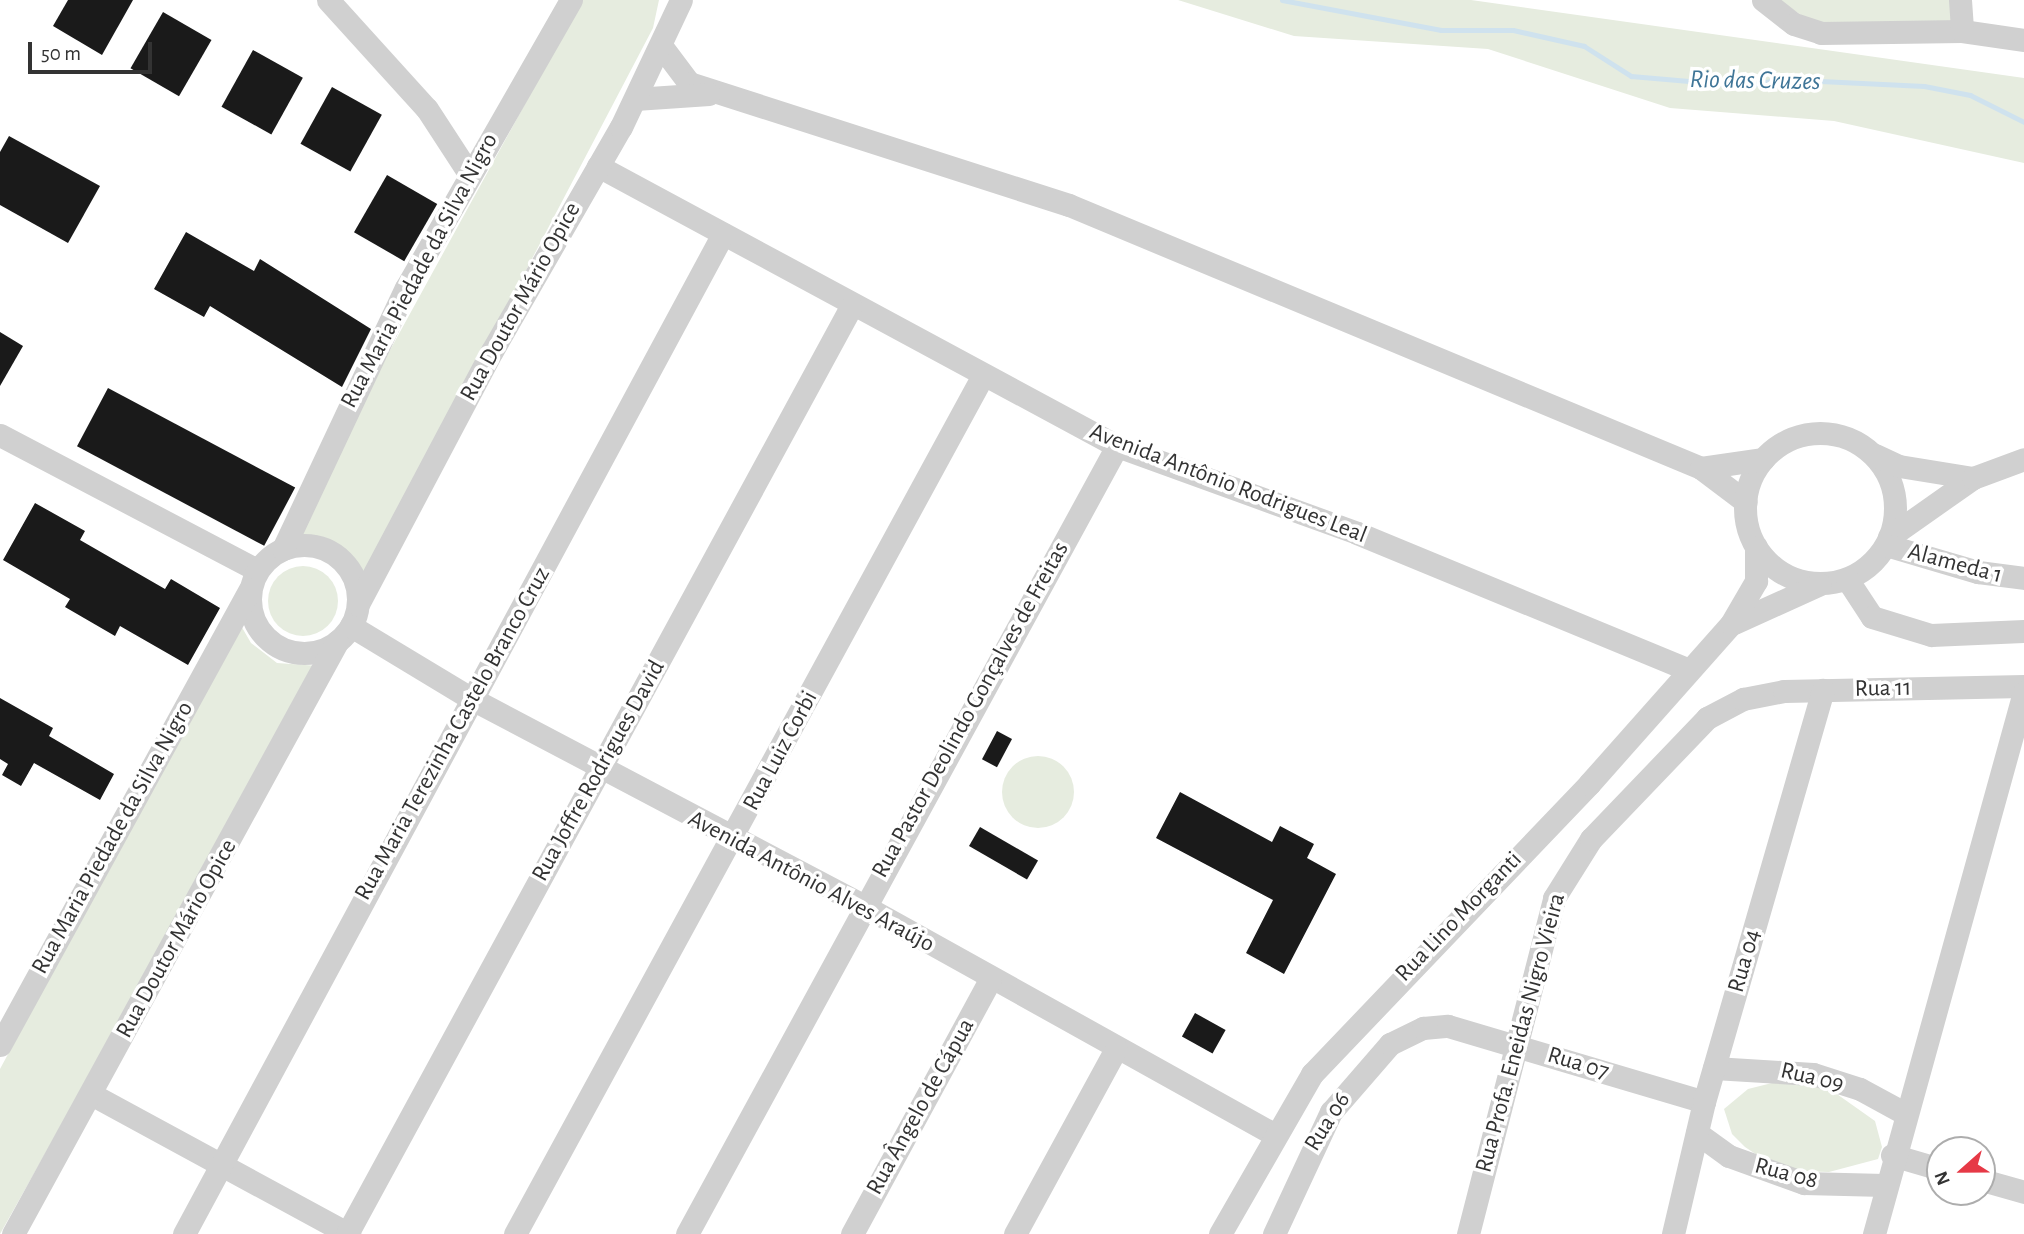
<!DOCTYPE html>
<html>
<head>
<meta charset="utf-8">
<style>
  body { margin:0 }
  #map { position:relative; width:2024px; height:1234px; overflow:hidden; background:#fff; font-family:"Alegreya Sans",sans-serif }
  div>[style] { position:absolute }
  [style*='--x'] { left:calc(var(--x)*1px); top:calc(var(--y)*1px); width:calc(var(--w)*1px); rotate:calc(var(--a)*1deg) }
  .green>* { inset:0; background:#e6ecdf }
  .round { border-radius:50% }
  .stream>* { height:5px; margin:-2.5px; padding:0 2.5px; transform-origin:2.5px; border-radius:2.5px; background:#cfe2ee }
  .building>* { inset:0; background:#1a1a1a; transform-origin:0 0 }
  .minor>* { height:23px; margin:-11.5px; padding:0 11.5px; transform-origin:11.5px; border-radius:11.5px; background:#d0d0d0 }
  .minor>.ring { margin:-11.5px; padding:0; box-sizing:content-box; background:none; border:23px solid #d0d0d0; border-radius:50% }
  span { translate:-50% -50%; white-space:nowrap; text-align:center; line-height:1.15; -webkit-text-stroke:7px #fff; paint-order:stroke }
  .street-label { font-size:24px; color:#333 }
  .water-label { font-size:26px; color:#3f7597; font-style:italic }
  .north { position:absolute; left:1926px; top:1136px; width:70px; height:70px; box-sizing:border-box; background:#fff; border:2px solid #adadad; border-radius:50%; rotate:249deg; font-size:19px; font-weight:700; line-height:28px; text-align:center; color:#333 }
  .north::after { content:''; display:block; margin:auto; width:24px; height:32px; background:#e63946; clip-path:polygon(50% 0,100% 100%,50% 72%,0 100%) }
  .scale { position:absolute; left:28px; top:42px; width:124px; height:32px; box-sizing:border-box; border:4px solid #333; border-top:0; padding-left:9px; font-size:21px; line-height:24px; white-space:nowrap; color:#333; -webkit-text-stroke:5px #fff; paint-order:stroke }
</style>
</head>
<body>
<div id="map">
  <div class="green">
    <div style="clip-path:polygon(582px 0,659px 0,653px 28px,363px 581px,355px 563px,334px 543px,315px 537px,287px 538px)"></div>
    <div style="clip-path:polygon(1178px 0,1471px 0,2024px 78px,2024px 163px,1834px 121px,1670px 108px,1488px 49px,1294px 36px)"></div>
    <div style="clip-path:polygon(1778px 0,1951px 0,1952px 22px,1812px 22px)"></div>
    <div class="round" style="left:268px;top:566px;width:70px;height:70px"></div>
    <div style="clip-path:polygon(240px 624px,251px 643px,277px 663px,319px 666px,0 1234px,0 1069px)"></div>
    <div class="round" style="left:1002px;top:756px;width:72px;height:72px"></div>
    <div style="clip-path:polygon(1776px 1082px,1806px 1082px,1834px 1092px,1875px 1121px,1882px 1147px,1878px 1159px,1829px 1172px,1797px 1171px,1766px 1161px,1745px 1147px,1732px 1134px,1724px 1109px,1748px 1089px)"></div>
  </div>
  <div class="stream">
    <div style="--x:1282;--y:0;--w:162;--a:10.7"></div>
    <div style="--x:1441;--y:30;--w:72;--a:0"></div>
    <div style="--x:1513;--y:30;--w:73;--a:12.7"></div>
    <div style="--x:1584;--y:46;--w:56;--a:32.6"></div>
    <div style="--x:1631;--y:76;--w:116;--a:4.9"></div>
    <div style="--x:1747;--y:86;--w:33;--a:-12"></div>
    <div style="--x:1779;--y:79;--w:145;--a:2.8"></div>
    <div style="--x:1924;--y:86;--w:47;--a:11.1"></div>
    <div style="--x:1970;--y:95;--w:60;--a:26.6"></div>
  </div>
  <div class="building">
    <div style="clip-path:polygon(68px 0,133px 0,102px 55px,53px 26px)"></div>
    <div style="left:163px;top:12px;width:56px;height:65px;rotate:30deg"></div>
    <div style="left:253px;top:50px;width:57px;height:65px;rotate:29deg"></div>
    <div style="left:332px;top:87px;width:57px;height:65px;rotate:29deg"></div>
    <div style="clip-path:polygon(9px 136px,100px 186px,68px 243px,0 205px,0 152px)"></div>
    <div style="left:387px;top:175px;width:58px;height:66px;rotate:30deg"></div>
    <div style="clip-path:polygon(186px 232px,254px 271px,260px 259px,371px 329px,342px 387px,210px 306px,204px 317px,154px 289px)"></div>
    <div style="clip-path:polygon(0 332px,23px 346px,0 386px)"></div>
    <div style="left:108px;top:388px;width:212px;height:66px;rotate:28deg"></div>
    <div style="clip-path:polygon(35px 503px,85px 531px,80px 540px,165px 589px,171px 579px,220px 608px,188px 665px,120px 626px,115px 636px,65px 607px,70px 599px,3px 560px)"></div>
    <div style="clip-path:polygon(0 698px,53px 728px,49px 736px,114px 774px,100px 800px,34px 763px,21px 786px,2px 775px,8px 764px,0 759px)"></div>
    <div style="left:997px;top:731px;width:17px;height:32px;rotate:28deg"></div>
    <div style="clip-path:polygon(1180px 792px,1272px 842px,1280px 826px,1314px 844px,1307px 858px,1336px 874px,1284px 974px,1246px 953px,1273px 900px,1156px 838px)"></div>
    <div style="left:980px;top:827px;width:67px;height:22px;rotate:30deg"></div>
    <div style="left:1195px;top:1013px;width:35px;height:27px;rotate:29deg"></div>
  </div>
  <div class="minor">
    <div style="--x:328;--y:0;--w:147;--a:47.8"></div>
    <div style="--x:427;--y:109;--w:79;--a:56.9"></div>
    <div style="--x:1763;--y:0;--w:39;--a:38"></div>
    <div style="--x:1794;--y:24;--w:28;--a:18"></div>
    <div style="--x:1821;--y:33;--w:141;--a:-0.8"></div>
    <div style="--x:1962;--y:31;--w:63;--a:8.3"></div>
    <div style="--x:1960;--y:0;--w:31;--a:86"></div>
    <div style="--x:662;--y:47;--w:45;--a:53.1"></div>
    <div style="--x:689;--y:83;--w:399;--a:17.8"></div>
    <div style="--x:1069;--y:205;--w:685;--a:22.59"></div>
    <div style="--x:1701;--y:468;--w:56;--a:37.1"></div>
    <div style="--x:635;--y:99;--w:74;--a:-3.9"></div>
    <div style="--x:598;--y:166;--w:590;--a:28.35"></div>
    <div style="--x:1117;--y:446;--w:255;--a:19.9"></div>
    <div style="--x:1357;--y:533;--w:359;--a:22.4"></div>
    <div class="ring" style="left:1745px;top:433px;width:127px;height:127px"></div>
    <div style="--x:0;--y:435;--w:290;--a:27.7"></div>
    <div style="--x:1875;--y:455;--w:26;--a:25"></div>
    <div style="--x:1899;--y:466;--w:75;--a:9.2"></div>
    <div style="--x:1701;--y:468;--w:63;--a:-8.3"></div>
    <div style="--x:1889;--y:537;--w:103;--a:-35.1"></div>
    <div style="--x:1973;--y:478;--w:54;--a:-20.4"></div>
    <div class="ring" style="left:250px;top:545px;width:85px;height:85px"></div>
    <div style="--x:1886;--y:545;--w:96;--a:16.4"></div>
    <div style="--x:1978;--y:572;--w:46;--a:7.4"></div>
    <div style="--x:283;--y:549;--w:289;--a:-64.8"></div>
    <div style="--x:406;--y:288;--w:332;--a:-60.2"></div>
    <div style="--x:1847;--y:579;--w:45;--a:56.7"></div>
    <div style="--x:1872;--y:617;--w:62;--a:17"></div>
    <div style="--x:1931;--y:635;--w:93;--a:-2.5"></div>
    <div style="--x:358;--y:604;--w:286;--a:-62.1"></div>
    <div style="--x:492;--y:351;--w:258;--a:-60.1"></div>
    <div style="--x:621;--y:127;--w:140;--a:-64.7"></div>
    <div style="--x:1734;--y:623;--w:94;--a:-24.4"></div>
    <div style="--x:351;--y:626;--w:141;--a:31.1"></div>
    <div style="--x:472;--y:699;--w:443;--a:27.8"></div>
    <div style="--x:864;--y:906;--w:469;--a:29.1"></div>
    <div style="--x:0;--y:1045;--w:520;--a:-61.27"></div>
    <div style="--x:1714;--y:1068;--w:99;--a:3.5"></div>
    <div style="--x:1813;--y:1074;--w:49;--a:17.7"></div>
    <div style="--x:1860;--y:1089;--w:50;--a:28.6"></div>
    <div style="--x:91;--y:1094;--w:294;--a:28.5"></div>
    <div style="--x:1697;--y:1133;--w:39;--a:36"></div>
    <div style="--x:1729;--y:1156;--w:80;--a:19.8"></div>
    <div style="--x:1804;--y:1183;--w:80;--a:1.4"></div>
    <div style="--x:1892;--y:1155;--w:50;--a:16.3"></div>
    <div style="--x:1982;--y:1180;--w:44;--a:15.9"></div>
    <div style="--x:13;--y:1234;--w:675;--a:-61.31"></div>
    <div style="--x:184;--y:1234;--w:1136;--a:-61.68"></div>
    <div style="--x:347;--y:1234;--w:1055;--a:-61.47"></div>
    <div style="--x:515;--y:1234;--w:976;--a:-61.41"></div>
    <div style="--x:687;--y:1234;--w:898;--a:-61.38"></div>
    <div style="--x:852;--y:1234;--w:289;--a:-61.5"></div>
    <div style="--x:1015;--y:1234;--w:211;--a:-61.4"></div>
    <div style="--x:1220;--y:1234;--w:185;--a:-60.1"></div>
    <div style="--x:1312;--y:1074;--w:401;--a:-46.3"></div>
    <div style="--x:1589;--y:784;--w:214;--a:-48.4"></div>
    <div style="--x:1731;--y:624;--w:50;--a:-59.8"></div>
    <div style="--x:1756;--y:581;--w:34;--a:-90"></div>
    <div style="--x:1274;--y:1234;--w:135;--a:-65"></div>
    <div style="--x:1331;--y:1112;--w:90;--a:-49.1"></div>
    <div style="--x:1390;--y:1044;--w:37;--a:-26"></div>
    <div style="--x:1423;--y:1028;--w:25;--a:-5"></div>
    <div style="--x:1448;--y:1026;--w:267;--a:16.5"></div>
    <div style="--x:1468;--y:1234;--w:347;--a:-75.6"></div>
    <div style="--x:1554;--y:898;--w:70;--a:-57.9"></div>
    <div style="--x:1591;--y:839;--w:168;--a:-46.2"></div>
    <div style="--x:1707;--y:718;--w:41;--a:-27.8"></div>
    <div style="--x:1743;--y:699;--w:42;--a:-11"></div>
    <div style="--x:1784;--y:691;--w:240;--a:-1.2"></div>
    <div style="--x:1673;--y:1234;--w:136;--a:-76.8"></div>
    <div style="--x:1704;--y:1102;--w:429;--a:-73.9"></div>
    <div style="--x:1874;--y:1234;--w:562;--a:-74.53"></div>
  </div>
  <div class="street-label">
    <span style="left:420px;top:271px;rotate:-62deg">Rua Maria Piedade da Silva Nigro</span>
    <span style="left:521px;top:302px;rotate:-61deg">Rua Doutor Mário Opice</span>
    <span style="left:1228px;top:484px;rotate:21deg">Avenida Antônio Rodrigues Leal</span>
    <span style="left:1955px;top:564px;rotate:15deg">Alameda 1</span>
    <span style="left:1883px;top:689px;rotate:-1deg">Rua 11</span>
    <span style="left:971px;top:710px;rotate:-61deg">Rua Pastor Deolindo Gonçalves de Freitas</span>
    <span style="left:453px;top:734px;rotate:-61deg">Rua Maria Terezinha Castelo Branco Cruz</span>
    <span style="left:781px;top:751px;rotate:-62deg">Rua Luiz Corbi</span>
    <span style="left:599px;top:771px;rotate:-61deg">Rua Joffre Rodrigues David</span>
    <span style="left:113px;top:838px;rotate:-61deg">Rua Maria Piedade da Silva Nigro</span>
    <span style="left:811px;top:882px;rotate:28deg">Avenida Antônio Alves Araújo</span>
    <span style="left:1459px;top:917px;rotate:-46deg">Rua Lino Morganti</span>
    <span style="left:177px;top:939px;rotate:-61deg">Rua Doutor Mário Opice</span>
    <span style="left:1745px;top:961px;rotate:-74deg">Rua 04</span>
    <span style="left:1521px;top:1033px;rotate:-75deg">Rua Profa. Eneidas Nigro Vieira</span>
    <span style="left:1578px;top:1064px;rotate:17deg">Rua 07</span>
    <span style="left:1812px;top:1078px;rotate:13deg">Rua 09</span>
    <span style="left:921px;top:1107px;rotate:-61deg">Rua Ângelo de Cápua</span>
    <span style="left:1328px;top:1122px;rotate:-58deg">Rua 06</span>
    <span style="left:1786px;top:1174px;rotate:15deg">Rua 08</span>
  </div>
  <div class="water-label">
    <span style="left:1755px;top:81px;rotate:1deg">Rio das Cruzes</span>
  </div>
  <div class="north">N</div>
  <div class="scale">50 m</div>
</div>
</body>
</html>
